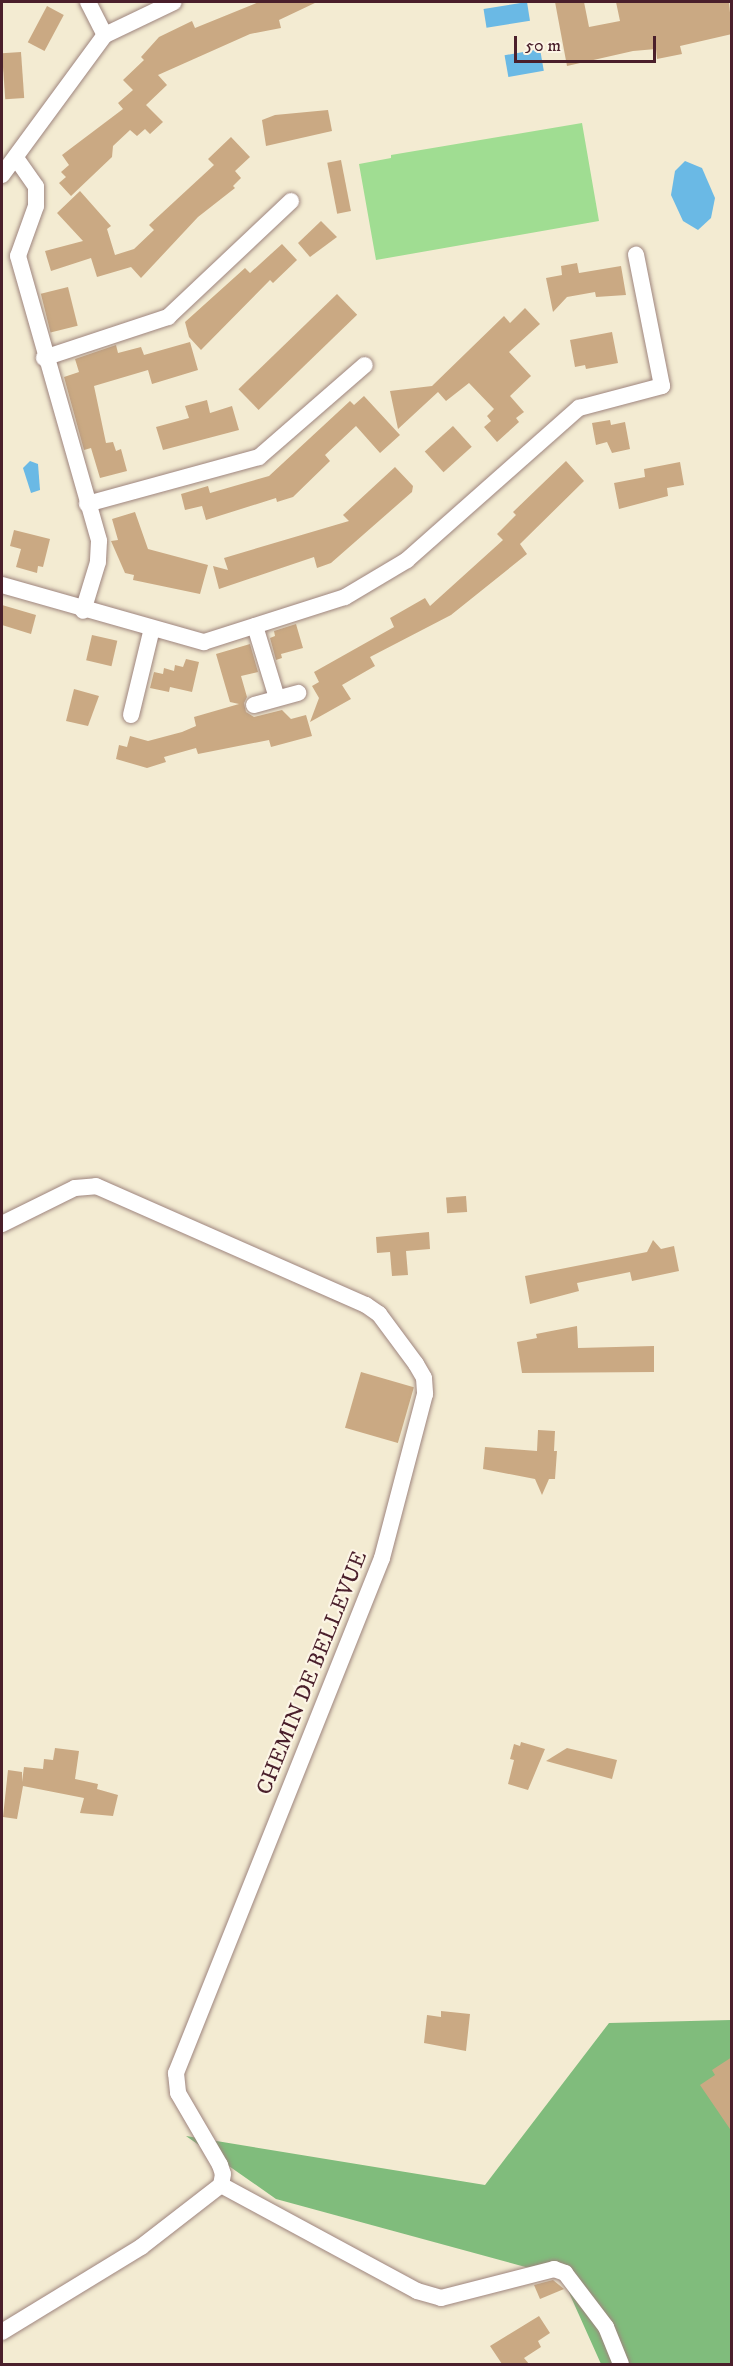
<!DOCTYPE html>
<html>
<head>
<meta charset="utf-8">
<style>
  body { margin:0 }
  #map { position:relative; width:733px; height:2366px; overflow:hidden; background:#f3ebd2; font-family:"IM FELL DW Pica",serif }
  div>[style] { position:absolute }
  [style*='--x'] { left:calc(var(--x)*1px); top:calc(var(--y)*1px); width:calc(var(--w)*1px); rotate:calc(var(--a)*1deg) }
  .green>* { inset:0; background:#a0dd92 }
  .forest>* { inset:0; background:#80bc7c }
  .water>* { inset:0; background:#6ab9e5; transform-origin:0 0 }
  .building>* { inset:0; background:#caa983; transform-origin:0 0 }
  .roads { filter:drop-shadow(0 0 2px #9e857e) drop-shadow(0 0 2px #9e857e) }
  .street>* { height:16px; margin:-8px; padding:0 8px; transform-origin:8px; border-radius:8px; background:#fff }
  span { translate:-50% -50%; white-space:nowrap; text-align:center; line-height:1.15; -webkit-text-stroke:4.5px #fcf5e5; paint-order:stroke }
  .street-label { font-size:22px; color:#4a1f2b }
  .frame { position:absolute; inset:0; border:3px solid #4a1f2b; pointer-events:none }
  .scale { position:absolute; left:514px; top:36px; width:142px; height:27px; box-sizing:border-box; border:3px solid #4a1f2b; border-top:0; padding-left:8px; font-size:18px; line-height:21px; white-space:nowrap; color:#4a1f2b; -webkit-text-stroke:4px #fcf5e5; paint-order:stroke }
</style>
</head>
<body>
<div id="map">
  <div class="green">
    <div style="clip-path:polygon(582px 123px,599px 221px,376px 260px,359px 164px,391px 158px,391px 155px)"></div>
  </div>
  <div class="forest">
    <div style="clip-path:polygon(731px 2020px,731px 2364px,601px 2364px,562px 2277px,276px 2199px,186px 2136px,485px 2185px,609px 2023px)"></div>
  </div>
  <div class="water">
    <div style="left:527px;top:2px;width:19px;height:44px;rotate:81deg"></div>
    <div style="left:540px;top:49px;width:22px;height:36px;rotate:80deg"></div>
    <div style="clip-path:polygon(685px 161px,702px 168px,715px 198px,711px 218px,698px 230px,683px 221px,671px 195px,675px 171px)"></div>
    <div style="clip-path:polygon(30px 461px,38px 464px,40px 490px,31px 493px,23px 468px)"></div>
  </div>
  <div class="building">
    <div style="clip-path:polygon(259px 2px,317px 2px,279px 20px,281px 28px,250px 34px,158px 75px,167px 85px,146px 105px,163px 122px,150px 134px,145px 129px,137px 136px,130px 130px,113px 146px,112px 157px,71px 196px,59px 183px,66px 177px,61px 172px,69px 165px,62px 155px,123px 109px,118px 103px,133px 90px,123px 80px,144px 60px,141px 57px,159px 37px,192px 21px,195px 28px)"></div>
    <div style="clip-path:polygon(555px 2px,584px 2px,589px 27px,620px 21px,616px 2px,729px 2px,732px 34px,680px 46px,682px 54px,657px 59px,656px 49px,633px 51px,567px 66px)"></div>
    <div style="left:47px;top:6px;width:19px;height:41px;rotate:28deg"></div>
    <div style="left:21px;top:52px;width:46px;height:19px;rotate:86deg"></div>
    <div style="clip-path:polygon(328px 110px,332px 131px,266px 146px,262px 120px,275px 115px)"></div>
    <div style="clip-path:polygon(231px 137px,250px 157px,235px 171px,241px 178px,233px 186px,235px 188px,198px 217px,141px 278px,131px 267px,97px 277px,91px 258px,51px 271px,45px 251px,83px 241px,57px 213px,80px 191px,111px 226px,107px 229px,115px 255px,134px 249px,154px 230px,149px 225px,214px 165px,208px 159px)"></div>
    <div style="left:341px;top:160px;width:52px;height:14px;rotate:79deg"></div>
    <div style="clip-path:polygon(321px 221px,337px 237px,310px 257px,298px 243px)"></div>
    <div style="clip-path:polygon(282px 244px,297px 260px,273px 283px,270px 280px,201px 350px,189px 337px,185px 322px,245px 268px,250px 273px)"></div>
    <div style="clip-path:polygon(577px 263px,579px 273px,621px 266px,626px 295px,596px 297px,595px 292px,567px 297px,553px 312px,546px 278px,562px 275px,561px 266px)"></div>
    <div style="left:68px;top:287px;width:40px;height:28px;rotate:76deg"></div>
    <div style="left:337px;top:294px;width:29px;height:137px;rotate:46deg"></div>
    <div style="clip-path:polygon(525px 308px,540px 324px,509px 352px,531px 376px,510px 396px,524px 412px,516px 418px,519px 422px,497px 442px,484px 427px,491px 421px,487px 416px,494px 409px,469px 383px,446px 401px,438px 392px,398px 429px,390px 391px,432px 386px,504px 316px,510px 323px)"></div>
    <div style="clip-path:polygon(612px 332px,618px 363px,586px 369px,585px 365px,575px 367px,570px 340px)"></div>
    <div style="clip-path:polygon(190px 342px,198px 370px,152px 384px,148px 370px,94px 386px,106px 443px,113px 442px,116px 451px,121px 449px,127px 471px,100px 478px,91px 448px,84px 450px,64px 377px,79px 372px,75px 359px,116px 345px,118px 353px,141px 347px,144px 355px)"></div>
    <div style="clip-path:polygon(364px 396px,400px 435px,380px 453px,356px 426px,325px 455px,330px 461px,293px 497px,277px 502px,276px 498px,206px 520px,202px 506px,185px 510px,181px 494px,208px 486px,210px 493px,269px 476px,350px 401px,354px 405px)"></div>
    <div style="clip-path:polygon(207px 400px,210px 413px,232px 406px,239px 430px,163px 450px,156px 427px,189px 418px,185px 406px)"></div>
    <div style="clip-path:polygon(610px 420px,611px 425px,625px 422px,630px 449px,612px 453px,607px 442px,596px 445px,592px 423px)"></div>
    <div style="left:453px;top:426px;width:28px;height:38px;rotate:48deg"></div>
    <div style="clip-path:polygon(566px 461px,584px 481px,520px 544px,527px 554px,451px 615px,370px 657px,375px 666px,342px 685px,351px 699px,310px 722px,319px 698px,312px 686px,319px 682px,314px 672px,394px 627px,390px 618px,425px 598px,430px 606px,503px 540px,497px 534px,516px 515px,513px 512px)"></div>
    <div style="clip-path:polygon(680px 462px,684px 485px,667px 488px,668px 496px,619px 509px,614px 483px,645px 477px,644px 469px)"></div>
    <div style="clip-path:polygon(395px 467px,413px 486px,412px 492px,331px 563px,317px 568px,314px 557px,219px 589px,213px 566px,228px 570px,224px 558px,349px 521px,343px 515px)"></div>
    <div style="clip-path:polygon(135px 512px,148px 549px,208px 565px,200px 594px,133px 580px,134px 575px,125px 573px,111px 541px,118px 540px,112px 519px)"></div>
    <div style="clip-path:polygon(14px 530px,50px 539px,43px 567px,38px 566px,37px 573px,16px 567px,21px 549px,10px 546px)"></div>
    <div style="clip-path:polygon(2px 605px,36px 615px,31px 634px,2px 625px)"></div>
    <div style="clip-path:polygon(296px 624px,303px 648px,281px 654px,282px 658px,276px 660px,270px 638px,275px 636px,274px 631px)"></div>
    <div style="left:92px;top:635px;width:26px;height:26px;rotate:13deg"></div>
    <div style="clip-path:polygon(250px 644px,258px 672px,241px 676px,247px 697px,244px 703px,246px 712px,254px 717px,282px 710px,291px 719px,306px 715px,312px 736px,271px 747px,269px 740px,198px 754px,196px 748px,164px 757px,166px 762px,147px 768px,116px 759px,119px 745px,127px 747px,130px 736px,148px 741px,182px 732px,196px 726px,194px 717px,239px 704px,230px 702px,216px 654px)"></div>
    <div style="clip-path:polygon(186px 659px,199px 662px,192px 692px,170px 687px,169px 692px,150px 688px,154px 672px,163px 674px,164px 668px,174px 671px,175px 665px,183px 667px)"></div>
    <div style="clip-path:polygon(74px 689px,99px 696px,88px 726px,66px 721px)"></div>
    <div style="left:466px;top:1196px;width:16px;height:20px;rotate:86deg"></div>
    <div style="clip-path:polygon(429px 1232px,430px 1249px,406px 1251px,408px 1275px,392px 1276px,390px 1252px,377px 1253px,376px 1237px)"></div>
    <div style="clip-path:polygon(653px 1240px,661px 1249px,674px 1246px,679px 1271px,632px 1281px,630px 1272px,577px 1283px,579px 1291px,530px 1304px,525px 1276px,647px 1252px)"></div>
    <div style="clip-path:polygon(577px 1326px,578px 1348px,654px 1346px,654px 1372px,522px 1373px,517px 1342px,537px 1338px,536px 1334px)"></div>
    <div style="left:361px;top:1372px;width:55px;height:58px;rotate:16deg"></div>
    <div style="clip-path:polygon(538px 1430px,555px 1431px,554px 1451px,557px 1451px,555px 1479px,549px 1479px,542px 1495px,535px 1479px,483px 1469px,485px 1447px,537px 1451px)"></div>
    <div style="clip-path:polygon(521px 1742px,545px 1749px,528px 1790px,508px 1784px,514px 1760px,510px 1759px,514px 1744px,520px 1746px)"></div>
    <div style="clip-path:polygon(55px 1748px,79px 1751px,75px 1779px,98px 1784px,97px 1789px,118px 1795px,113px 1816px,80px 1813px,84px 1798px,23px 1786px,17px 1819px,3px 1817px,8px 1770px,22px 1772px,22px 1782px,24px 1767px,43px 1769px,44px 1759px,53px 1760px)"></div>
    <div style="clip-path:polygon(567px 1748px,617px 1760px,612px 1779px,546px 1761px)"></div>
    <div style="clip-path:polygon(441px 2011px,470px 2014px,466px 2051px,424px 2043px,427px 2015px,441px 2017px)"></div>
    <div style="clip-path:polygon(732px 2057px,732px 2132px,700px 2085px,715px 2075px,712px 2070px)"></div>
    <div style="clip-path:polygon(553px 2280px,564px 2289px,540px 2299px,534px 2285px)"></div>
    <div style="clip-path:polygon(539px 2316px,550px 2333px,538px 2341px,541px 2347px,524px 2358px,529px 2364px,502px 2364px,490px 2346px)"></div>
  </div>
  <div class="roads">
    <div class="street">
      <div style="--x:88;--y:2;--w:37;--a:63"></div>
      <div style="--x:16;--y:158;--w:35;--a:55"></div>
      <div style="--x:36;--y:187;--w:19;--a:90"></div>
      <div style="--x:36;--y:206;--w:53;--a:109.8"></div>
      <div style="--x:18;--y:256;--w:296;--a:74.1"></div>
      <div style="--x:99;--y:541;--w:21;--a:93"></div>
      <div style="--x:98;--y:562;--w:51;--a:107"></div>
      <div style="--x:2;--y:175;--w:174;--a:-53.7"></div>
      <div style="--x:105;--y:35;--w:76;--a:-25.6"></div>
      <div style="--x:44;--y:358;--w:131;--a:-18.3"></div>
      <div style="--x:168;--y:317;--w:169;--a:-43.3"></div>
      <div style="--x:87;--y:504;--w:178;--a:-15.3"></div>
      <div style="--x:259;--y:457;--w:140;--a:-41"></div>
      <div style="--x:2;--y:585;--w:210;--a:15.8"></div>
      <div style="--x:204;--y:642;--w:148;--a:-17.7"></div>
      <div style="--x:345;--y:597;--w:72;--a:-30.8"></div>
      <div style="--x:407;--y:560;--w:230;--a:-41.5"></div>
      <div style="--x:579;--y:408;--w:86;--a:-14.8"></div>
      <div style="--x:662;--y:386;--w:134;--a:-101.2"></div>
      <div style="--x:255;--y:626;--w:75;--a:73"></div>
      <div style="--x:254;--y:705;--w:46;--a:-15.3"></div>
      <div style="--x:131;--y:715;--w:89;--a:-76.4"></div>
      <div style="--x:2;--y:1224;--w:81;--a:-26.3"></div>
      <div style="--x:75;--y:1188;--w:21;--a:-5"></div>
      <div style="--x:96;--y:1186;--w:295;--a:23.8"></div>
      <div style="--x:366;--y:1305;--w:16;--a:35"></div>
      <div style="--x:379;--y:1314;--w:62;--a:53.5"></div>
      <div style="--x:416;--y:1364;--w:16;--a:60"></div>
      <div style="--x:424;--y:1378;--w:16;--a:86"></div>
      <div style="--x:425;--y:1394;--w:170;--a:104.7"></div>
      <div style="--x:382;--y:1558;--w:555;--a:111.8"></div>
      <div style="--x:176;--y:2073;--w:20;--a:84"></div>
      <div style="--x:178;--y:2093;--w:83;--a:59.7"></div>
      <div style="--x:220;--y:2165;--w:9;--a:72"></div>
      <div style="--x:223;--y:2174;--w:11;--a:100"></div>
      <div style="--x:221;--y:2185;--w:101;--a:142.2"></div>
      <div style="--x:141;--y:2247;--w:163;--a:148.6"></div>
      <div style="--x:221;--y:2185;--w:223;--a:28.4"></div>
      <div style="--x:417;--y:2291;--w:25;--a:16"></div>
      <div style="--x:441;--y:2298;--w:117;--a:-14.4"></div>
      <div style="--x:554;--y:2269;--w:12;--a:20"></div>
      <div style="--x:565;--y:2273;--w:68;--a:52.8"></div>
      <div style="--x:606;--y:2327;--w:40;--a:68"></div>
    </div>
  </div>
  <div class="street-label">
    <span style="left:312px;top:1673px;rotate:-68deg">CHEMIN DE BELLEVUE</span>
  </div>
  <div class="frame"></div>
  <div class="scale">50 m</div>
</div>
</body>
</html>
